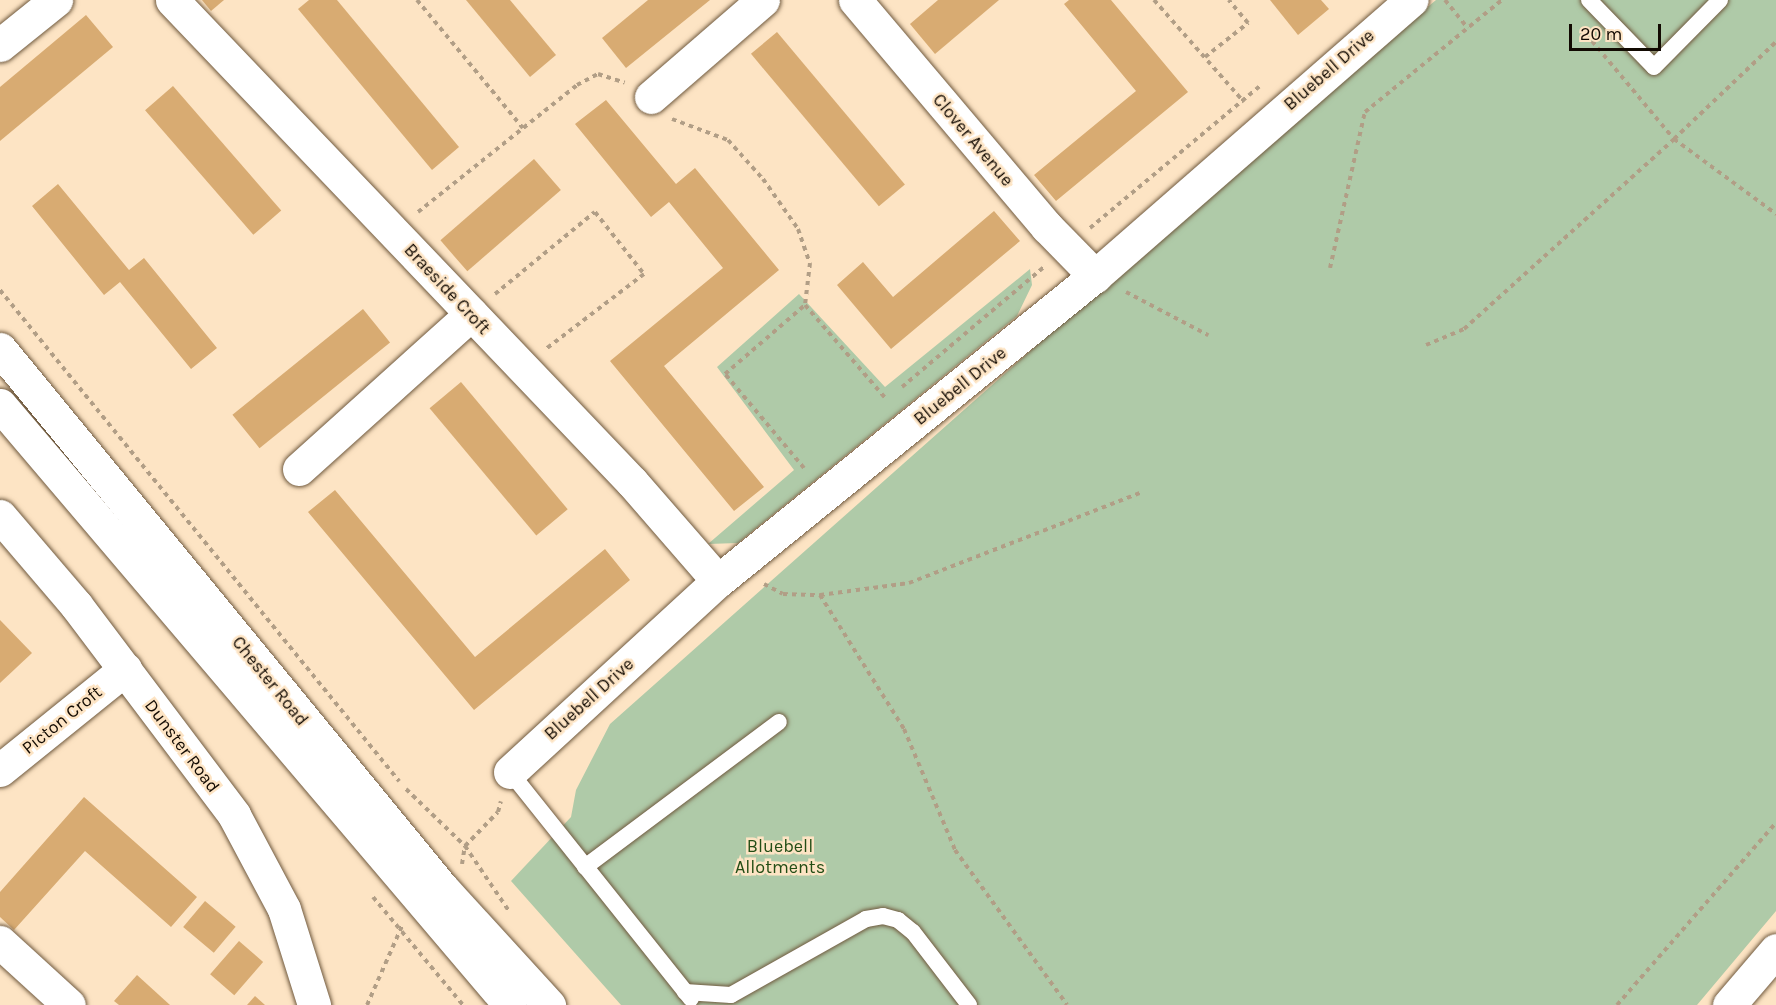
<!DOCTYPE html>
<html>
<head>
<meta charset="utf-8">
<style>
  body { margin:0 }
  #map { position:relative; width:1776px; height:1005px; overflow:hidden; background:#fde4c4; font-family:Karla,sans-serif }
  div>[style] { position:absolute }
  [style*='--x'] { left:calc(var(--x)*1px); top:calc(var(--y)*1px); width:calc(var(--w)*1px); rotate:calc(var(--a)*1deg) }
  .green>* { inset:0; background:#afcaa8 }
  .building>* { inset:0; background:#d8ab72; transform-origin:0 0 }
  .path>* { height:4px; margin-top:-2px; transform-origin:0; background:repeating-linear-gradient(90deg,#b19e86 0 4.5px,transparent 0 9px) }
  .roads { filter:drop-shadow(0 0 2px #705a3f) drop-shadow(0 0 2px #705a3f) }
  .service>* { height:16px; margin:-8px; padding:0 8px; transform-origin:8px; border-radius:8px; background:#fff }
  .minor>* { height:33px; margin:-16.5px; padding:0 16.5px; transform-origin:16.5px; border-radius:16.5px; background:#fff }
  .tertiary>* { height:33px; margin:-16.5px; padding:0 16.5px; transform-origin:16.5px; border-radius:16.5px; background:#fff }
  .trunk>* { height:33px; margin:-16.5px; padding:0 16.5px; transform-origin:16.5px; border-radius:16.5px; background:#fff }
  span { translate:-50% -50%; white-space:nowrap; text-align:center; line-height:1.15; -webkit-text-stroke:5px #fde4c4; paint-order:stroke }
  .street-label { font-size:18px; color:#120a02 }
  .park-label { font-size:18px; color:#234d15 }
  .scale { position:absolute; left:1569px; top:24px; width:92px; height:27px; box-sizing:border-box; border:3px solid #120a02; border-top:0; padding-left:8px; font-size:18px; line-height:21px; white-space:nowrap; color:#120a02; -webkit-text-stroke:4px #fde4c4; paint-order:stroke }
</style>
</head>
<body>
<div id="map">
  <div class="green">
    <div style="clip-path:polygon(1436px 0,1776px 0,1776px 911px,1697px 1005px,621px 1005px,511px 881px,571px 817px,576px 790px,610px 724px,1241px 164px)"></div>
    <div style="clip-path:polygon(1030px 269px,1032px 285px,1017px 316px,738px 543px,708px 544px,794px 470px,717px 367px,799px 294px,885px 387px)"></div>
  </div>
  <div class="building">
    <div style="clip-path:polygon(202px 0,224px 0,211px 11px)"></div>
    <div style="clip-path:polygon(309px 0,337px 0,459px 147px,432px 170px,298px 9px)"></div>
    <div style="clip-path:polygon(466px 0,510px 0,556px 55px,530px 77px)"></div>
    <div style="clip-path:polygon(648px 0,710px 0,626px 68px,602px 38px)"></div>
    <div style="clip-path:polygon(938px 0,999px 0,935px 54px,910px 24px)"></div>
    <div style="clip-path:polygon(1069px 0,1111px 0,1188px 92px,1056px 201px,1034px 175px,1136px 91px,1064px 4px)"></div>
    <div style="clip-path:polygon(1270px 0,1321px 0,1329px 9px,1298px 35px)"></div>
    <div style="clip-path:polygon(86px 15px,113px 47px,0 141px,0 87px)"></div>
    <div style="left:777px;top:32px;width:199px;height:34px;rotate:50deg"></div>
    <div style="left:173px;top:86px;width:165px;height:37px;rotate:49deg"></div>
    <div style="clip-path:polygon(606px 100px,676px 184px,695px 168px,779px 270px,664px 366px,764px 487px,734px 511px,610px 361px,723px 268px,669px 202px,651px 217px,575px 124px)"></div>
    <div style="left:534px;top:159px;width:41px;height:124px;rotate:49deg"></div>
    <div style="clip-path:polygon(58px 184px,129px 270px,144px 258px,217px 348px,191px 369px,120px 282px,104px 295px,32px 206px)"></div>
    <div style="clip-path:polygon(994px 211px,1020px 241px,891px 349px,837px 285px,863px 262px,893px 297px)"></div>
    <div style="left:363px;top:309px;width:43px;height:168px;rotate:51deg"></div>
    <div style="left:461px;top:382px;width:166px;height:41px;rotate:50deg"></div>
    <div style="clip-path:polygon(335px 490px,475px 657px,605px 549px,630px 580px,474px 710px,308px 512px)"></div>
    <div style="clip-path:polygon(0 620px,32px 653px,0 683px)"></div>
    <div style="clip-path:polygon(84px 797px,197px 897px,171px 927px,85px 851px,14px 930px,0 917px,0 892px)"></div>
    <div style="left:205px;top:901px;width:40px;height:34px;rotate:40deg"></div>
    <div style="left:239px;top:941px;width:32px;height:44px;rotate:41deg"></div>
    <div style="clip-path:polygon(137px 975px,170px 1005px,119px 1005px,114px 1001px)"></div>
    <div style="clip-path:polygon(255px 996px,265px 1005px,247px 1005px)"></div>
  </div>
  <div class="path">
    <div style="--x:417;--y:0;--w:166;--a:50.4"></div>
    <div style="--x:1154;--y:0;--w:136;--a:48.6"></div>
    <div style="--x:1445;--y:0;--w:36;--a:51"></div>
    <div style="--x:1592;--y:41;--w:128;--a:50.1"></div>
    <div style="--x:1674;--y:139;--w:141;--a:-43.6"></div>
    <div style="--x:1205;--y:57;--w:55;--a:-38.3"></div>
    <div style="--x:1248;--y:23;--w:30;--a:-130"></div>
    <div style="--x:672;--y:119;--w:60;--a:20.6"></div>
    <div style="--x:728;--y:140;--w:52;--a:48.1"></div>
    <div style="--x:763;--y:179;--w:61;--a:55"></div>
    <div style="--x:798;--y:229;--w:36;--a:71"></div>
    <div style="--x:810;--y:263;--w:42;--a:96.8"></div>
    <div style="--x:805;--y:305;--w:125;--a:49.2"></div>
    <div style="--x:418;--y:212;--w:203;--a:-38.6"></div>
    <div style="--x:577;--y:85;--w:24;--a:-28"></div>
    <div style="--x:598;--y:74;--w:28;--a:18"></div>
    <div style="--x:1090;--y:228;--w:223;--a:-39.9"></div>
    <div style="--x:1330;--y:268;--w:160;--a:-77.4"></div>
    <div style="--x:1365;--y:112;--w:177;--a:-39.3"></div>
    <div style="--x:0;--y:290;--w:633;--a:50.9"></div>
    <div style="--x:1126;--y:292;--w:93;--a:27.7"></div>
    <div style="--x:495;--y:294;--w:129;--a:-39.4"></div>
    <div style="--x:595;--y:212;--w:79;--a:51.7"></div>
    <div style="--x:644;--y:274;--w:123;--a:142.6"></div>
    <div style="--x:1426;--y:345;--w:41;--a:-22.8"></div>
    <div style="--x:1464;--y:329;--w:283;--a:-42.1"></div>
    <div style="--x:1674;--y:139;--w:127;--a:36.3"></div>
    <div style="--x:902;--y:387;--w:185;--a:-40.2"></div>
    <div style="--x:804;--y:468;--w:123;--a:-130"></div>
    <div style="--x:725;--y:374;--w:106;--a:-40.8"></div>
    <div style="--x:764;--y:584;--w:21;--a:28"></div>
    <div style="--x:783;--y:594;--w:37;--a:2"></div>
    <div style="--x:820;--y:595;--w:158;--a:57.9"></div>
    <div style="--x:904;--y:729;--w:131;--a:67.1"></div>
    <div style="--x:955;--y:850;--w:191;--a:54.1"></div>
    <div style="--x:820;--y:595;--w:90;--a:-7.7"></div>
    <div style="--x:909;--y:583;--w:248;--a:-21.3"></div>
    <div style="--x:406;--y:789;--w:82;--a:44"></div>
    <div style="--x:465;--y:846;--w:78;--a:55.9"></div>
    <div style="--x:462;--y:864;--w:18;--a:-81"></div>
    <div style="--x:465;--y:846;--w:47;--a:-45.9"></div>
    <div style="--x:498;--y:812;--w:11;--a:-75"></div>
    <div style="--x:373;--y:897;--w:141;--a:50.2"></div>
    <div style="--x:367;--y:1005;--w:86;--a:-66.1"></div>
    <div style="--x:1617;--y:1005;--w:242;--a:-48.9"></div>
  </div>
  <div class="roads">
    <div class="service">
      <div style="--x:1589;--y:0;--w:93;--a:45.9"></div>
      <div style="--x:1654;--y:67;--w:94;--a:-45.4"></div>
      <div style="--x:510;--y:772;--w:290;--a:51.4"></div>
      <div style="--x:585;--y:867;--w:242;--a:-36.8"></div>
      <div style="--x:685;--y:992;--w:46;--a:3.7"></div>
      <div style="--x:731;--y:995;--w:155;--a:-29.4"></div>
      <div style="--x:866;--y:919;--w:17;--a:-10"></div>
      <div style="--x:883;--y:916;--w:16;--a:15"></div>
      <div style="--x:898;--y:920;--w:19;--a:39"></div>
      <div style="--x:913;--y:932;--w:92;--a:52.5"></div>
    </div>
    <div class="minor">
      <div style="--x:172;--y:0;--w:666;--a:46.34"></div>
      <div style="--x:632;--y:482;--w:131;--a:49"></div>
      <div style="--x:855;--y:0;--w:297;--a:49.8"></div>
      <div style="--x:1047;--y:227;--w:69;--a:45.6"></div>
      <div style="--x:0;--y:45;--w:72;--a:-38.8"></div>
      <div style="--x:651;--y:97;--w:148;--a:-40.9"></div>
      <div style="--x:299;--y:469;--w:232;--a:-42"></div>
      <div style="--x:0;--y:516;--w:117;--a:49.5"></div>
      <div style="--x:76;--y:605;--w:263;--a:53"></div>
      <div style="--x:234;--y:815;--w:106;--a:62"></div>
      <div style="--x:284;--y:909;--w:101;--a:72.6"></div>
      <div style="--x:0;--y:770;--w:161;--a:-38.9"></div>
      <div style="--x:510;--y:772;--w:282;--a:-42.6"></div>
      <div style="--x:718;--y:581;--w:485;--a:-39"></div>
      <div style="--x:1095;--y:276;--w:420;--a:-41.1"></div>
      <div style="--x:0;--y:942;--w:93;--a:42.4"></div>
    </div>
    <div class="tertiary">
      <div style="--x:1729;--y:1005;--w:72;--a:-49.5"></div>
    </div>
    <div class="trunk">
      <div style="--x:0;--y:349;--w:697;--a:50.65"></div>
      <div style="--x:442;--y:888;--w:159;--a:47.6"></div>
      <div style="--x:0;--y:405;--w:787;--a:49.64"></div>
    </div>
  </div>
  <div class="street-label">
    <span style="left:1329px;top:70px;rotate:-41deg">Bluebell Drive</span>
    <span style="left:973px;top:140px;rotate:50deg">Clover Avenue</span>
    <span style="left:447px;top:289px;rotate:47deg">Braeside Croft</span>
    <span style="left:960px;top:386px;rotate:-39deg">Bluebell Drive</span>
    <span style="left:270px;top:681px;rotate:51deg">Chester Road</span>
    <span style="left:589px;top:699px;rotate:-42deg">Bluebell Drive</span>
    <span style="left:62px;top:720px;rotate:-39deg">Picton Croft</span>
    <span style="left:182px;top:746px;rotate:53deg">Dunster Road</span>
  </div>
  <div class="park-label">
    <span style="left:780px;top:857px">Bluebell<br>Allotments</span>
  </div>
  <div class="scale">20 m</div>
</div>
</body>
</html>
